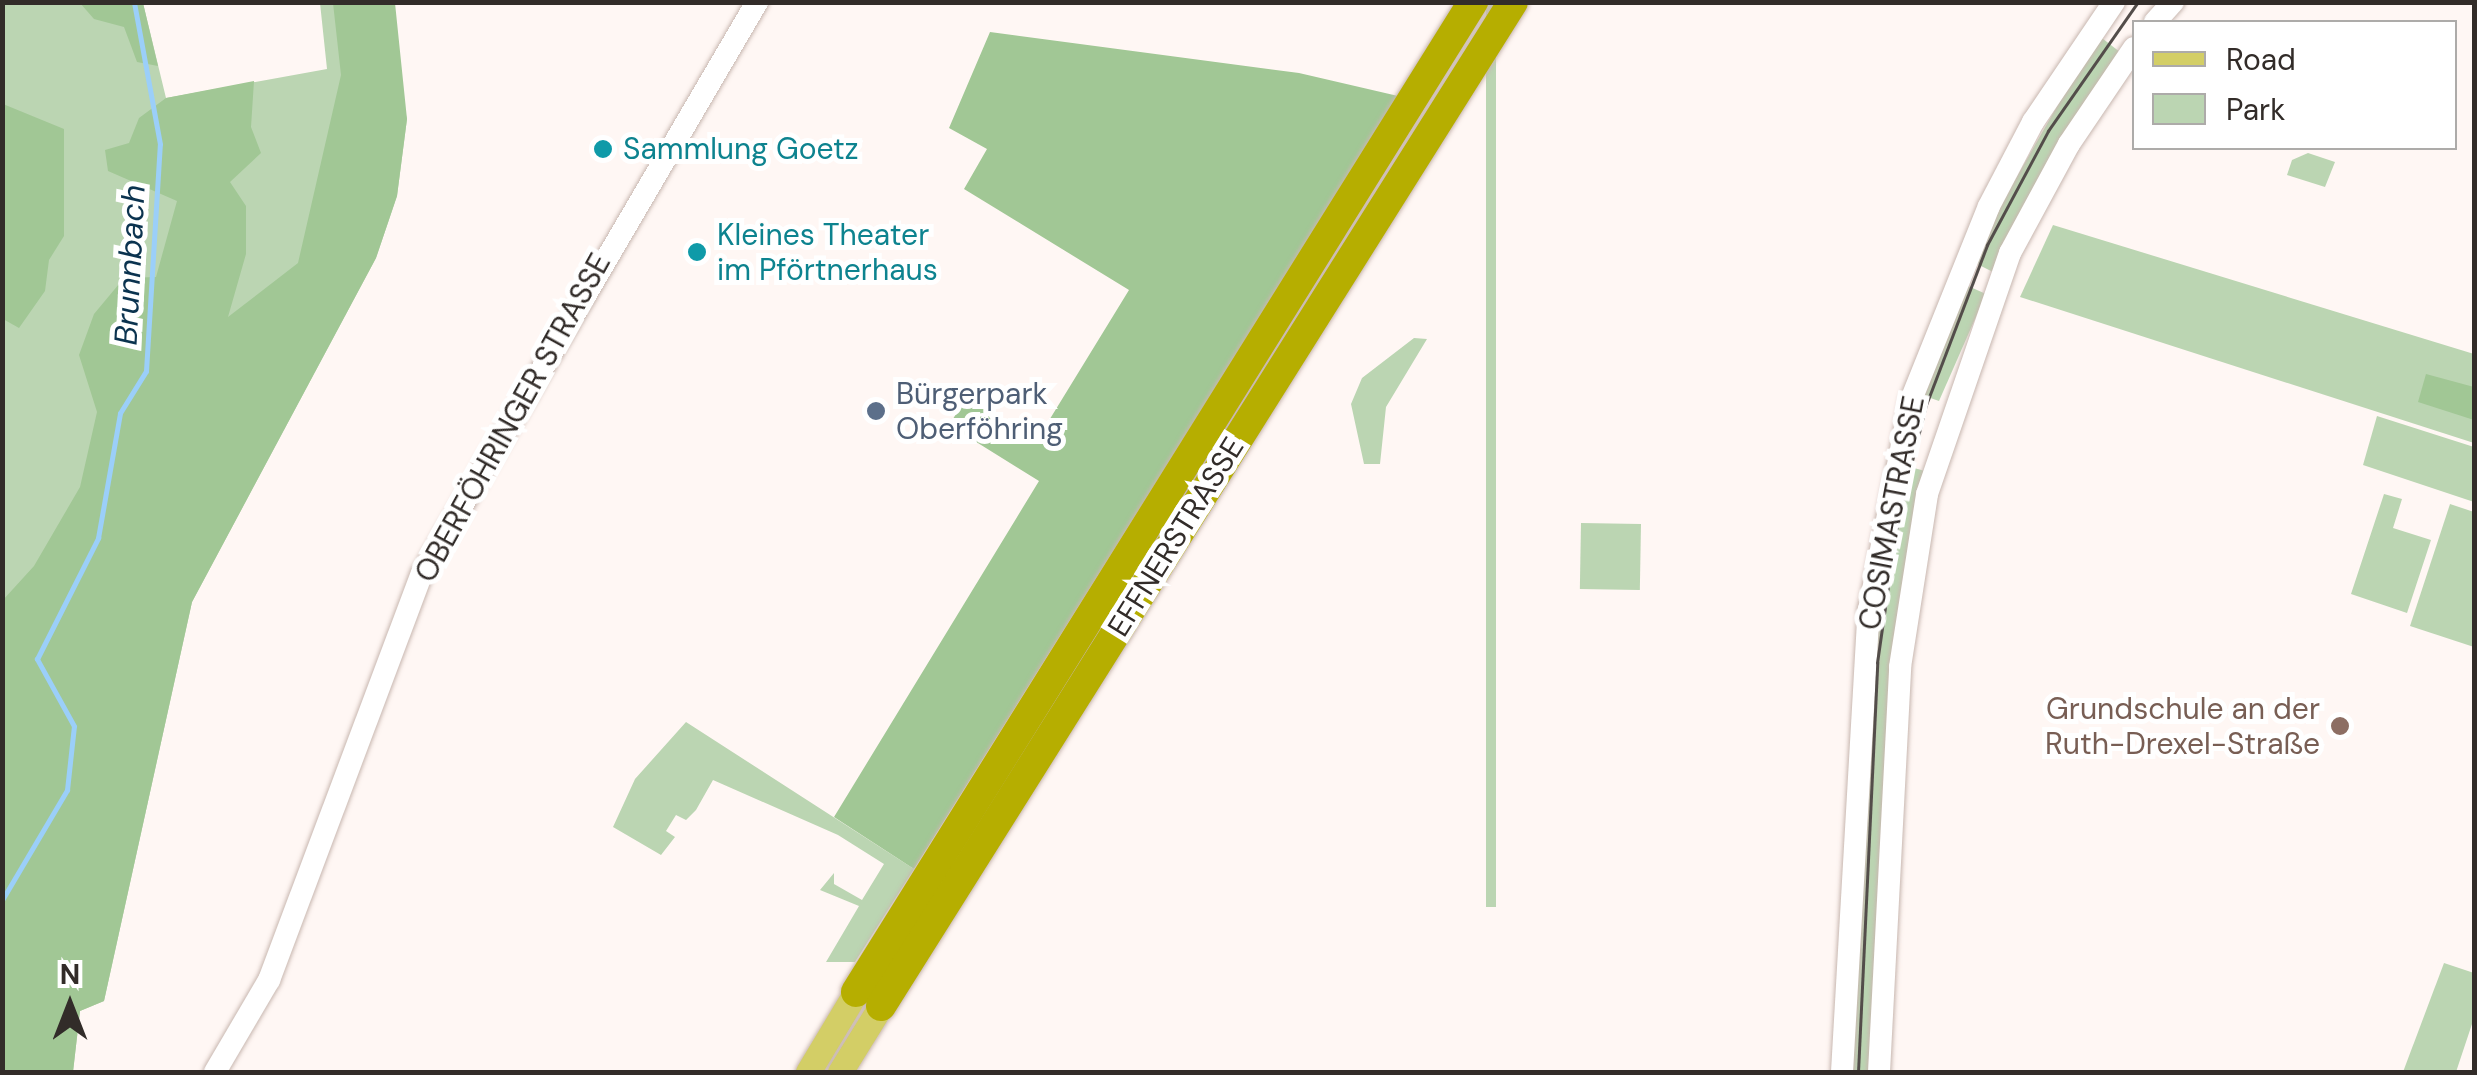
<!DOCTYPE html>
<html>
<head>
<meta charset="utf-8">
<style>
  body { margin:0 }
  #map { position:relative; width:2477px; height:1075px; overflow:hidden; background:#fff7f4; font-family:"DM Sans",sans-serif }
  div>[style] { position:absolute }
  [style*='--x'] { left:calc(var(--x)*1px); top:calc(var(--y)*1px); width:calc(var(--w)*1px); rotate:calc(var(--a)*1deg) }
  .green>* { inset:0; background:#bbd5b2; transform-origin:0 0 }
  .forest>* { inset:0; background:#a1c795 }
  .stream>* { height:5px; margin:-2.5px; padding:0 2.5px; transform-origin:2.5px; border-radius:2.5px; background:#9bcff9 }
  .roads { filter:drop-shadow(0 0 2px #c8b7b0) drop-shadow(0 0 2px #c8b7b0) }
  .secondary>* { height:22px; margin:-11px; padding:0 11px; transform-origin:11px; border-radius:11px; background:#fff }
  .primary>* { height:25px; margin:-12.5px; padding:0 12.5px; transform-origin:12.5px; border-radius:12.5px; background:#d3ce66 }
  .highway>* { height:30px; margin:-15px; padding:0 15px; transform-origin:15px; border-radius:15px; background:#b6ae00 }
  .tram>* { height:2.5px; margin:-1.25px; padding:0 1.25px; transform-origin:1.25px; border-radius:1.25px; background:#534d4a }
  .dots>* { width:28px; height:28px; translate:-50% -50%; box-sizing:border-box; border:5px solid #fff; border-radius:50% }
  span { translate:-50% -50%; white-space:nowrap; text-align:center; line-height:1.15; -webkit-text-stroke:10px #fff; paint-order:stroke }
  .culture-label { font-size:30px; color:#0d838f }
  .left { translate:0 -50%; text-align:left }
  .service-label { font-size:30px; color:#4e5e75 }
  .street-label { font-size:30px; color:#322c29 }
  .education-label { font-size:30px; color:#785e54 }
  .right { translate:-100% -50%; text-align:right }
  .water-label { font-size:32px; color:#0b334f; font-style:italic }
  .frame { position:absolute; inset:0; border:5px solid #322c29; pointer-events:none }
  .legend { position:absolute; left:2132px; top:20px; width:325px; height:130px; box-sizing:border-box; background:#fff; border:2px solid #adaba9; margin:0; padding:12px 18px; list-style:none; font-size:30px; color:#322c29 }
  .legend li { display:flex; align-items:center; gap:20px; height:50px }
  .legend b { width:50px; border:2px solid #adaba9 }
  .north { position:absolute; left:20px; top:955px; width:100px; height:100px; -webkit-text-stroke:8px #fff; paint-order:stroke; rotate:0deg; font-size:28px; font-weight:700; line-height:40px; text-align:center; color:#322c29 }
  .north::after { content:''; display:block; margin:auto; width:35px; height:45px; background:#322c29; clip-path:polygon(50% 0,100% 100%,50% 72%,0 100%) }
</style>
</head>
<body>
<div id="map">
  <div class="green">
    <div style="clip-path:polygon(3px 3px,143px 3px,166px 98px,327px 69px,320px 3px,377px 3px,407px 119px,397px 196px,376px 258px,192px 602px,104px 1001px,80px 1011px,73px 1072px,3px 1072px)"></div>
    <div style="left:1486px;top:3px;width:10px;height:904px"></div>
    <div style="clip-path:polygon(2098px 35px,2125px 56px,1995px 273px,1969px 260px)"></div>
    <div style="clip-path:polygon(2308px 153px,2335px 162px,2325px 187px,2287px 175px,2292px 160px)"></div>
    <div style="clip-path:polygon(2053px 225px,2474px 354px,2474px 443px,2020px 297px)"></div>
    <div style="clip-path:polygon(1959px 282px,1986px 294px,1939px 401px,1919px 394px)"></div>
    <div style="clip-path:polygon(1414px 338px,1427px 339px,1386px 407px,1380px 464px,1364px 464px,1351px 404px,1362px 378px)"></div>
    <div style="clip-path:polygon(2377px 416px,2474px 447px,2474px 502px,2363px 465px)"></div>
    <div style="clip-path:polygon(1903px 465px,1925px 471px,1873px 1072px,1848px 1072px,1875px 611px)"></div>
    <div style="clip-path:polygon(2384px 494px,2402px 499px,2393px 528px,2431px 540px,2407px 613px,2351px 594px)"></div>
    <div style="clip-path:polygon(2450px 504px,2474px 512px,2474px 647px,2410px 626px)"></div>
    <div style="left:1581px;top:523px;width:60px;height:66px;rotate:1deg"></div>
    <div style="clip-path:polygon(686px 722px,914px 869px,855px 962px,826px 962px,859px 906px,820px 890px,834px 873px,834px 884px,862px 900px,884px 864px,838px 835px,713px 780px,696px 810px,686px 820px,676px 815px,666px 831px,675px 837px,661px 855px,613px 827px,635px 779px)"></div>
    <div style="clip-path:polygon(2444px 963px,2474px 973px,2474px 1018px,2456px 1072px,2403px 1072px)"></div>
  </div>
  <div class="forest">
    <div style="clip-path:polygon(80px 3px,143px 3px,158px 66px,137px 62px,124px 27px,94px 19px)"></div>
    <div style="clip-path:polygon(333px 3px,395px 3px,407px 119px,397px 196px,376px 258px,192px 602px,104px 1001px,80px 1011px,73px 1072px,3px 1072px,3px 600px,34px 566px,80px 487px,97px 412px,79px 355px,94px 314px,124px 278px,156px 277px,177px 201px,108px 171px,105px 150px,129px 143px,139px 118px,166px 98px,254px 81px,251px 127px,261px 153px,230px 182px,246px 206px,246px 254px,228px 317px,298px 263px,341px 75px)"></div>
    <div style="clip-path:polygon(990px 32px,1299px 73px,1398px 96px,914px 869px,834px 817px,1039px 481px,949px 425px,967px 397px,1037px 440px,1129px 290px,964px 189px,987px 149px,949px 128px)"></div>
    <div style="clip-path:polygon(3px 104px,64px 129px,64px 236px,49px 260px,45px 291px,19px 328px,3px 319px)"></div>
    <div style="clip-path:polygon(2426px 374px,2474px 387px,2474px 420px,2418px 402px)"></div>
  </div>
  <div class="stream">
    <div style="--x:2;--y:900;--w:128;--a:-59.4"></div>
    <div style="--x:67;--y:790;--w:64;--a:-83.8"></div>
    <div style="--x:74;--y:726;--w:77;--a:-118.9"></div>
    <div style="--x:37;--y:659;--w:136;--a:-63.2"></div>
    <div style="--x:98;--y:538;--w:127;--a:-80"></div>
    <div style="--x:120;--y:413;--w:49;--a:-58.2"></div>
    <div style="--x:146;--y:371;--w:227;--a:-86.5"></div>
    <div style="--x:160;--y:144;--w:144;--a:-100.4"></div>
  </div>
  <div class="roads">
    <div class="secondary">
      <div style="--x:2155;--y:22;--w:27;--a:-48"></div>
      <div style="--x:215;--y:1072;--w:107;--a:-59.6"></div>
      <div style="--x:269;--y:980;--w:434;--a:-69.4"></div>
      <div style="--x:422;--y:574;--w:663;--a:-59.64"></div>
      <div style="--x:1842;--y:1072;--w:463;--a:-86.7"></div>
      <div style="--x:1869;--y:610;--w:214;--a:-78.7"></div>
      <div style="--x:1911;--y:400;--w:209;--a:-68.1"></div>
      <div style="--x:1989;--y:206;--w:95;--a:-62.4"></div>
      <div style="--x:2033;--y:122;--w:145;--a:-56"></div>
      <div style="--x:1879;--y:1072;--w:406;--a:-87"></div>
      <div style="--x:1900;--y:667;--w:175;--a:-81.1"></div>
      <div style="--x:1927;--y:494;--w:255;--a:-71"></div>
      <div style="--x:2010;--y:253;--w:124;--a:-61.6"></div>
      <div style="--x:2069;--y:144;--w:116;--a:-55.9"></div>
    </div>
    <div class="primary">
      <div style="--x:808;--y:1072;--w:93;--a:-59"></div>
      <div style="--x:840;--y:1072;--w:78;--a:-58.2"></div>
    </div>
    <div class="highway">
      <div style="--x:856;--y:992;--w:1167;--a:-58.07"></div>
      <div style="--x:881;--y:1006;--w:1186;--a:-57.81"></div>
    </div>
  </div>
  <div class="tram">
    <div style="--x:1858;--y:1072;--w:409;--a:-87.3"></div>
    <div style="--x:1877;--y:663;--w:148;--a:-81.8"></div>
    <div style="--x:1898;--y:517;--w:115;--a:-76"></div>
    <div style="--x:1926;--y:405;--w:171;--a:-69.1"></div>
    <div style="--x:1987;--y:245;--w:129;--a:-61.8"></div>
    <div style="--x:2048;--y:131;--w:157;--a:-55.1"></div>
  </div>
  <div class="dots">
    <div style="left:603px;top:149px;background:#0f9aa8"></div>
    <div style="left:697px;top:252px;background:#0f9aa8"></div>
    <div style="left:876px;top:411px;background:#5c6f8a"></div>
    <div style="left:2340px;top:726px;background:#8d6e63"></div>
  </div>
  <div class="culture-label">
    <span class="left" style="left:623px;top:149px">Sammlung Goetz</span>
    <span class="left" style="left:717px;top:252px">Kleines Theater<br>im Pförtnerhaus</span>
  </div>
  <div class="service-label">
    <span class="left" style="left:896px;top:411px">Bürgerpark<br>Oberföhring</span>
  </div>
  <div class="street-label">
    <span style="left:513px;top:418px;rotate:-61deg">OBERFÖHRINGER STRASSE</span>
    <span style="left:1892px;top:513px;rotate:-79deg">COSIMASTRASSE</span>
    <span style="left:1176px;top:537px;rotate:-58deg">EFFNERSTRASSE</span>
  </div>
  <div class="education-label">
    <span class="right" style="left:2320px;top:726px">Grundschule an der<br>Ruth-Drexel-Straße</span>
  </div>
  <div class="water-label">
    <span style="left:130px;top:265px;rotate:-87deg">Brunnbach</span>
  </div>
  <div class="frame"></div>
  <ul class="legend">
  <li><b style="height:12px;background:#d3ce66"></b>Road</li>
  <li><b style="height:28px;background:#bbd5b2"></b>Park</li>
  </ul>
  <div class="north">N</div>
</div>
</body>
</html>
